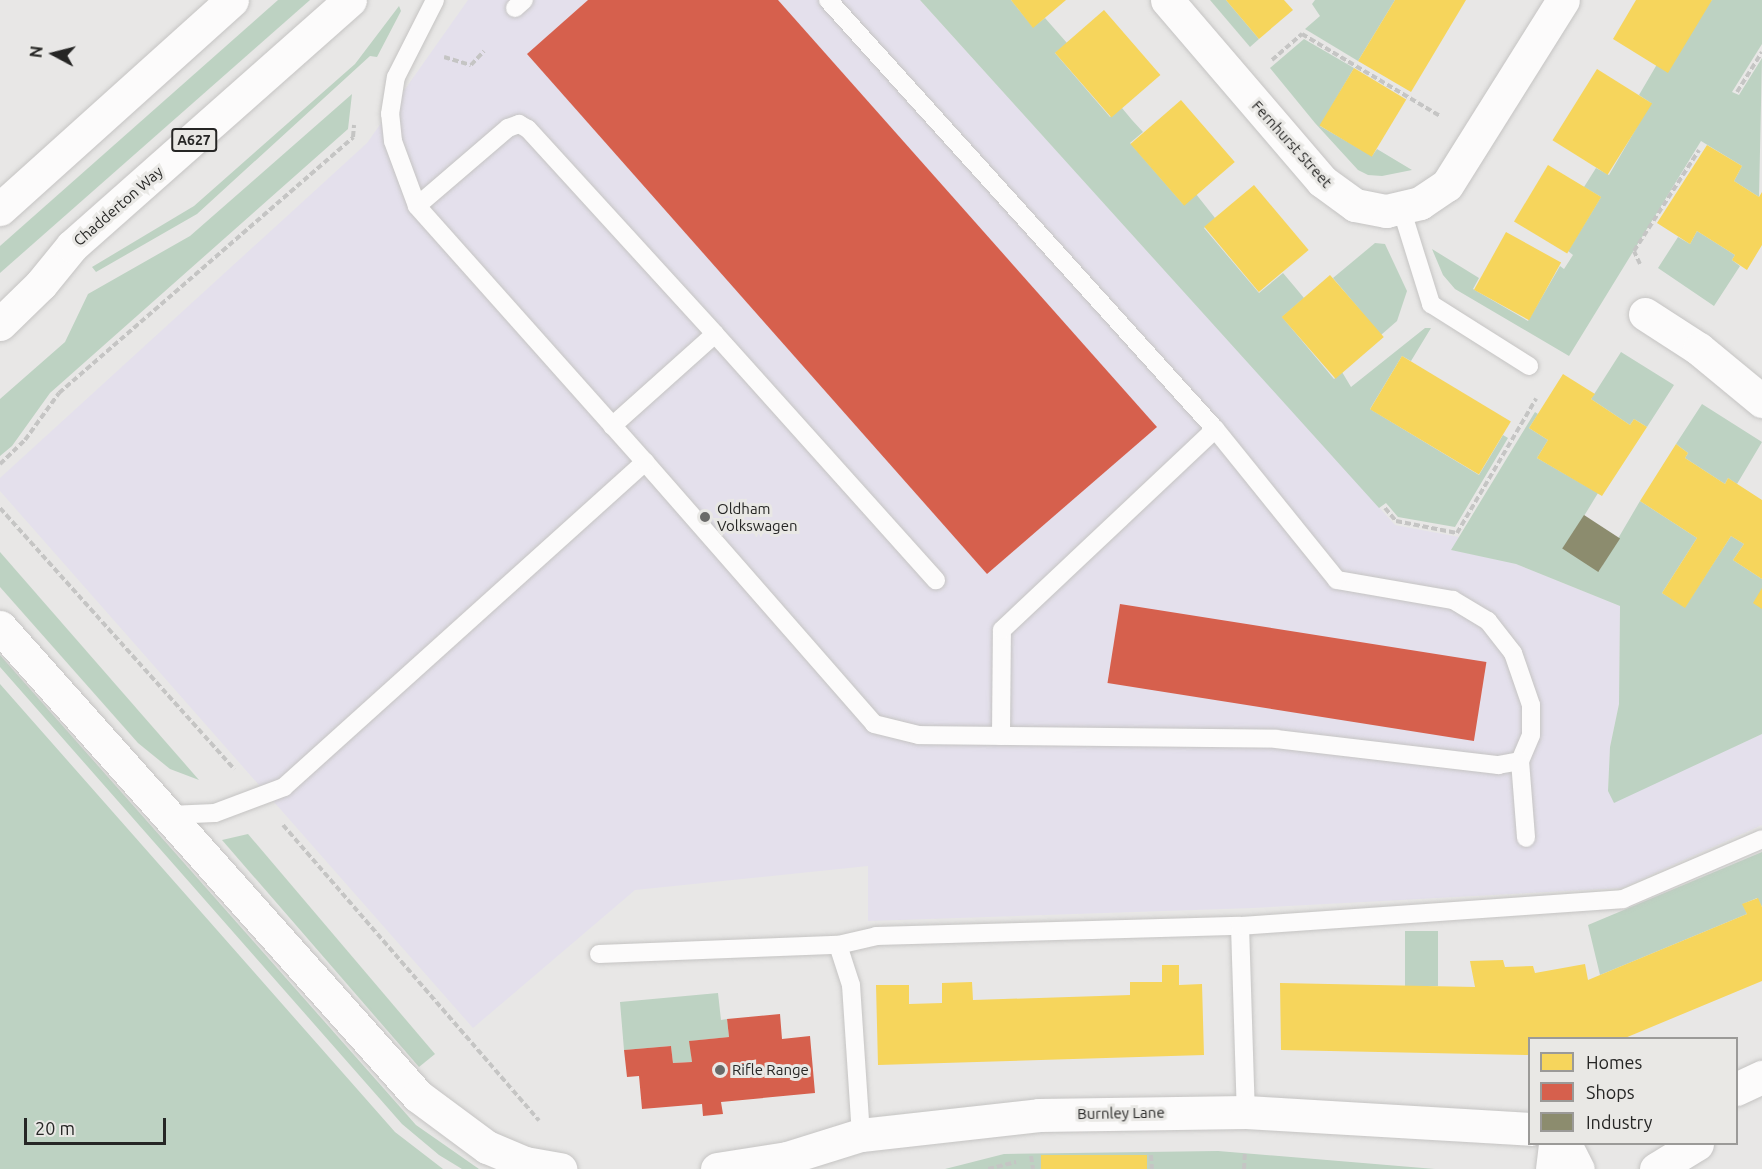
<!DOCTYPE html>
<html>
<head>
<meta charset="utf-8">
<style>
  body { margin:0 }
  #map { position:relative; width:1762px; height:1169px; overflow:hidden; background:#e8e7e6; font-family:Ubuntu,sans-serif }
  div>[style] { position:absolute }
  [style*='--x'] { left:calc(var(--x)*1px); top:calc(var(--y)*1px); width:calc(var(--w)*1px); rotate:calc(var(--a)*1deg) }
  .commercial>* { inset:0; background:#e4e0ec }
  .green>* { inset:0; background:#bdd2c2; transform-origin:0 0 }
  .homes>* { inset:0; background:#f6d55c; transform-origin:0 0 }
  .shops>* { inset:0; background:#d6604d; transform-origin:0 0 }
  .industry>* { inset:0; background:#8c8c6e; transform-origin:0 0 }
  .path>* { height:4px; margin-top:-2px; transform-origin:0; background:repeating-linear-gradient(90deg,#c5c5c4 0 6px,transparent 0 9px) }
  .roads { filter:drop-shadow(0 0 2px #c5c4c3) drop-shadow(0 0 2px #c5c4c3) }
  .service>* { height:18px; margin:-9px; padding:0 9px; transform-origin:9px; border-radius:9px; background:#fcfbfb }
  .minor>* { height:33px; margin:-16.5px; padding:0 16.5px; transform-origin:16.5px; border-radius:16.5px; background:#fcfbfb }
  .tertiary>* { height:33px; margin:-16.5px; padding:0 16.5px; transform-origin:16.5px; border-radius:16.5px; background:#fcfbfb }
  .trunk>* { height:33px; margin:-16.5px; padding:0 16.5px; transform-origin:16.5px; border-radius:16.5px; background:#fcfbfb }
  .dots>* { width:16px; height:16px; translate:-50% -50%; box-sizing:border-box; border:3px solid #e9e8e5; border-radius:50% }
  span { translate:-50% -50%; white-space:nowrap; text-align:center; line-height:1.15; -webkit-text-stroke:6px #e9e8e5; paint-order:stroke }
  .shield-label span { padding:2px 4px; background:#e9e8e5; border:2px solid; border-radius:4px; -webkit-text-stroke-width:0 }
  .shield-label { font-size:14px; color:#262625; font-weight:700 }
  .street-label { font-size:15px; color:#262625 }
  .poi-label { font-size:15px; color:#262625 }
  .left { translate:0 -50%; text-align:left }
  .legend { position:absolute; left:1528px; top:1037px; width:210px; height:108px; box-sizing:border-box; background:#e9e8e5; border:2px solid #9b9a98; margin:0; padding:8px 10px; list-style:none; font-size:18px; color:#262625 }
  .legend li { display:flex; align-items:center; gap:12px; height:30px }
  .legend b { width:30px; border:2px solid #9b9a98 }
  .north { position:absolute; left:24px; top:24px; width:60px; height:60px; -webkit-text-stroke:4px #e9e8e5; paint-order:stroke; rotate:277deg; font-size:16px; font-weight:700; line-height:24px; text-align:center; color:#262625 }
  .north::after { content:''; display:block; margin:auto; width:21px; height:27px; background:#262625; clip-path:polygon(50% 0,100% 100%,50% 72%,0 100%) }
  .scale { position:absolute; left:24px; top:1118px; width:142px; height:27px; box-sizing:border-box; border:3px solid #262625; border-top:0; padding-left:8px; font-size:18px; line-height:21px; white-space:nowrap; color:#262625; -webkit-text-stroke:4px #e9e8e5; paint-order:stroke }
</style>
</head>
<body>
<div id="map">
  <div class="commercial">
    <div style="clip-path:polygon(468px 0,920px 0,1395px 525px,1459px 537px,1452px 550px,1516px 564px,1620px 606px,1619px 704px,1610px 747px,1608px 791px,1614px 802px,1762px 734px,1762px 825px,1622px 888px,1253px 908px,868px 921px,868px 866px,635px 890px,473px 1028px,0 491px,0 478px,367px 143px)"></div>
  </div>
  <div class="green">
    <div style="clip-path:polygon(278px 0,310px 0,0 273px,0 246px)"></div>
    <div style="clip-path:polygon(920px 0,1011px 0,1033px 27px,1045px 18px,1067px 43px,1055px 53px,1110px 117px,1122px 108px,1132px 120px,1143px 132px,1130px 143px,1183px 204px,1196px 194px,1215px 218px,1204px 228px,1259px 293px,1283px 273px,1294px 286px,1304px 298px,1282px 317px,1334px 379px,1342px 372px,1351px 387px,1425px 328px,1431px 328px,1411px 361px,1402px 356px,1370px 409px,1479px 475px,1503px 435px,1508px 438px,1455px 527px,1398px 517px,1386px 503px,1379px 508px)"></div>
    <div style="clip-path:polygon(1210px 0,1226px 0,1259px 39px,1250px 47px)"></div>
    <div style="clip-path:polygon(1315px 0,1395px 0,1358px 61px,1305px 29px,1320px 16px,1312px 4px)"></div>
    <div style="clip-path:polygon(1712px 0,1762px 0,1762px 44px,1732px 92px,1739px 95px,1762px 58px,1759px 197px,1734px 181px,1742px 166px,1701px 141px,1569px 356px,1455px 289px,1443px 275px,1432px 249px,1479px 278px,1473px 289px,1528px 321px,1560px 266px,1564px 269px,1573px 255px,1568px 251px,1601px 197px,1584px 187px,1596px 168px,1609px 175px,1651px 103px,1639px 95px,1656px 66px)"></div>
    <div style="clip-path:polygon(399px 6px,401px 11px,377px 57px,370px 56px,197px 214px,96px 272px,92px 267px,194px 206px,355px 64px)"></div>
    <div style="clip-path:polygon(1304px 39px,1354px 68px,1320px 126px,1372px 156px,1377px 149px,1412px 170px,1382px 176px,1368px 175px,1358px 170px,1315px 123px,1270px 68px)"></div>
    <div style="clip-path:polygon(352px 94px,348px 129px,50px 393px,12px 446px,0 456px,0 399px,65px 342px,88px 294px,190px 236px)"></div>
    <div style="clip-path:polygon(1697px 231px,1735px 255px,1732px 260px,1740px 266px,1714px 306px,1658px 268px,1678px 237px,1690px 244px)"></div>
    <div style="clip-path:polygon(1375px 243px,1385px 244px,1407px 291px,1397px 321px,1381px 335px,1333px 278px)"></div>
    <div style="clip-path:polygon(1621px 352px,1674px 385px,1647px 427px,1634px 419px,1630px 425px,1591px 399px)"></div>
    <div style="clip-path:polygon(1702px 404px,1762px 442px,1737px 484px,1728px 478px,1725px 484px,1685px 458px,1688px 453px,1676px 444px)"></div>
    <div style="clip-path:polygon(1535px 412px,1538px 414px,1529px 428px,1548px 440px,1537px 458px,1598px 493px,1564px 549px,1599px 571px,1640px 501px,1697px 538px,1662px 593px,1685px 607px,1731px 536px,1744px 544px,1733px 560px,1762px 579px,1762px 734px,1614px 803px,1608px 791px,1610px 747px,1619px 704px,1620px 606px,1516px 564px,1451px 550px)"></div>
    <div style="clip-path:polygon(0 552px,199px 780px,170px 769px,138px 743px,0 587px)"></div>
    <div style="clip-path:polygon(0 655px,416px 1125px,479px 1169px,462px 1169px,439px 1155px,402px 1124px,0 667px)"></div>
    <div style="clip-path:polygon(0 684px,395px 1132px,443px 1169px,0 1169px)"></div>
    <div style="clip-path:polygon(248px 834px,435px 1054px,419px 1067px,222px 840px)"></div>
    <div style="clip-path:polygon(1762px 852px,1762px 907px,1757px 898px,1743px 904px,1747px 914px,1600px 975px,1588px 925px)"></div>
    <div style="left:1405px;top:931px;width:33px;height:55px"></div>
    <div style="clip-path:polygon(718px 993px,721px 1020px,727px 1019px,729px 1037px,690px 1041px,692px 1062px,673px 1063px,671px 1046px,624px 1050px,620px 1002px)"></div>
    <div style="clip-path:polygon(1218px 1151px,1435px 1169px,945px 1169px,1004px 1154px)"></div>
  </div>
  <div class="homes">
    <div style="clip-path:polygon(1011px 0,1066px 0,1033px 28px)"></div>
    <div style="clip-path:polygon(1226px 0,1284px 0,1293px 10px,1259px 39px)"></div>
    <div style="clip-path:polygon(1395px 0,1466px 0,1411px 92px,1358px 61px)"></div>
    <div style="clip-path:polygon(1636px 0,1712px 0,1668px 73px,1613px 39px)"></div>
    <div style="left:1104px;top:10px;width:86px;height:65px;rotate:49deg"></div>
    <div style="left:1354px;top:68px;width:61px;height:67px;rotate:31deg"></div>
    <div style="left:1597px;top:69px;width:65px;height:84px;rotate:32deg"></div>
    <div style="left:1181px;top:100px;width:82px;height:67px;rotate:49deg"></div>
    <div style="clip-path:polygon(1707px 145px,1742px 166px,1734px 181px,1759px 197px,1762px 192px,1762px 245px,1747px 270px,1732px 260px,1735px 255px,1697px 231px,1690px 244px,1657px 223px)"></div>
    <div style="left:1548px;top:165px;width:62px;height:66px;rotate:31deg"></div>
    <div style="left:1254px;top:185px;width:85px;height:65px;rotate:50deg"></div>
    <div style="left:1506px;top:232px;width:63px;height:66px;rotate:29deg"></div>
    <div style="left:1330px;top:275px;width:82px;height:64px;rotate:49deg"></div>
    <div style="left:1402px;top:356px;width:127px;height:62px;rotate:31deg"></div>
    <div style="clip-path:polygon(1563px 374px,1595px 394px,1591px 399px,1630px 425px,1634px 419px,1647px 427px,1602px 496px,1537px 458px,1548px 440px,1529px 428px)"></div>
    <div style="clip-path:polygon(1676px 444px,1688px 453px,1685px 458px,1725px 484px,1728px 478px,1762px 500px,1762px 579px,1733px 560px,1744px 544px,1731px 536px,1685px 608px,1662px 593px,1697px 538px,1640px 501px)"></div>
    <div style="clip-path:polygon(1762px 588px,1762px 609px,1753px 603px)"></div>
    <div style="clip-path:polygon(1758px 898px,1762px 907px,1762px 981px,1625px 1038px,1530px 1038px,1530px 1055px,1281px 1050px,1280px 983px,1475px 987px,1470px 961px,1503px 960px,1505px 967px,1533px 966px,1535px 973px,1585px 964px,1588px 980px,1747px 914px,1742px 904px)"></div>
    <div style="clip-path:polygon(1162px 965px,1179px 965px,1179px 985px,1202px 984px,1204px 1055px,878px 1065px,876px 985px,909px 985px,909px 1004px,942px 1003px,942px 983px,972px 982px,973px 1000px,1130px 995px,1130px 982px,1162px 982px)"></div>
    <div style="left:1041px;top:1155px;width:106px;height:14px"></div>
  </div>
  <div class="shops">
    <div style="clip-path:polygon(588px 0,778px 0,1157px 427px,987px 574px,527px 54px)"></div>
    <div style="left:1120px;top:604px;width:371px;height:80px;rotate:9deg"></div>
    <div style="clip-path:polygon(780px 1014px,782px 1039px,810px 1036px,815px 1093px,721px 1102px,723px 1114px,703px 1116px,702px 1104px,642px 1109px,639px 1076px,627px 1077px,624px 1050px,671px 1046px,673px 1063px,692px 1062px,689px 1041px,729px 1037px,727px 1019px)"></div>
  </div>
  <div class="industry">
    <div style="left:1584px;top:515px;width:43px;height:40px;rotate:33deg"></div>
  </div>
  <div class="path">
    <div style="--x:444;--y:57;--w:28;--a:17"></div>
    <div style="--x:471;--y:65;--w:19;--a:-47"></div>
    <div style="--x:1272;--y:60;--w:40;--a:-41"></div>
    <div style="--x:1302;--y:34;--w:161;--a:30.7"></div>
    <div style="--x:1737;--y:92;--w:47;--a:-58"></div>
    <div style="--x:1640;--y:264;--w:14;--a:-115"></div>
    <div style="--x:1634;--y:251;--w:120;--a:-57.2"></div>
    <div style="--x:0;--y:464;--w:35;--a:-44"></div>
    <div style="--x:25;--y:440;--w:58;--a:-54.1"></div>
    <div style="--x:59;--y:393;--w:390;--a:-41"></div>
    <div style="--x:353;--y:137;--w:12;--a:-85"></div>
    <div style="--x:0;--y:508;--w:351;--a:48.1"></div>
    <div style="--x:1385;--y:508;--w:17;--a:50"></div>
    <div style="--x:1396;--y:521;--w:62;--a:11.1"></div>
    <div style="--x:1457;--y:533;--w:156;--a:-59.5"></div>
    <div style="--x:283;--y:825;--w:391;--a:49.1"></div>
    <div style="--x:1151;--y:1155;--w:14;--a:86"></div>
    <div style="--x:1031;--y:1156;--w:13;--a:81"></div>
    <div style="--x:988;--y:1169;--w:29;--a:-14"></div>
    <div style="--x:1244;--y:1169;--w:17;--a:-87"></div>
  </div>
  <div class="roads">
    <div class="service">
      <div style="--x:515;--y:8;--w:12;--a:-42"></div>
      <div style="--x:417;--y:206;--w:120;--a:-40.6"></div>
      <div style="--x:508;--y:128;--w:12;--a:-20"></div>
      <div style="--x:519;--y:124;--w:10;--a:29"></div>
      <div style="--x:528;--y:129;--w:277;--a:47.6"></div>
      <div style="--x:715;--y:334;--w:138;--a:138.2"></div>
      <div style="--x:1401;--y:208;--w:101;--a:72.6"></div>
      <div style="--x:1431;--y:304;--w:116;--a:32.3"></div>
      <div style="--x:715;--y:334;--w:331;--a:48.1"></div>
      <div style="--x:645;--y:462;--w:348;--a:48.8"></div>
      <div style="--x:874;--y:724;--w:46;--a:13.7"></div>
      <div style="--x:919;--y:735;--w:357;--a:0.6"></div>
      <div style="--x:1276;--y:739;--w:224;--a:6.7"></div>
      <div style="--x:1498;--y:765;--w:22;--a:-10"></div>
      <div style="--x:1520;--y:761;--w:28;--a:-67"></div>
      <div style="--x:1531;--y:735;--w:30;--a:-90"></div>
      <div style="--x:1531;--y:705;--w:55;--a:-109.1"></div>
      <div style="--x:1513;--y:653;--w:41;--a:-128"></div>
      <div style="--x:1488;--y:621;--w:41;--a:-149"></div>
      <div style="--x:1453;--y:600;--w:118;--a:-170.2"></div>
      <div style="--x:1337;--y:580;--w:194;--a:-128.9"></div>
      <div style="--x:1215;--y:429;--w:578;--a:-132.05"></div>
      <div style="--x:1001;--y:736;--w:106;--a:-89.5"></div>
      <div style="--x:1002;--y:630;--w:293;--a:-43.3"></div>
      <div style="--x:1520;--y:761;--w:77;--a:85.5"></div>
      <div style="--x:169;--y:815;--w:46;--a:-2.5"></div>
      <div style="--x:215;--y:813;--w:74;--a:-20.6"></div>
      <div style="--x:284;--y:787;--w:486;--a:-42"></div>
      <div style="--x:645;--y:462;--w:343;--a:-131.7"></div>
      <div style="--x:417;--y:206;--w:69;--a:-110.3"></div>
      <div style="--x:393;--y:141;--w:27;--a:-96"></div>
      <div style="--x:390;--y:114;--w:37;--a:-81"></div>
      <div style="--x:396;--y:77;--w:86;--a:-63.1"></div>
      <div style="--x:1240;--y:926;--w:186;--a:88.2"></div>
      <div style="--x:838;--y:945;--w:39;--a:-13"></div>
      <div style="--x:876;--y:936;--w:364;--a:-1.6"></div>
      <div style="--x:1240;--y:926;--w:384;--a:-4"></div>
      <div style="--x:1623;--y:899;--w:151;--a:-23.3"></div>
      <div style="--x:599;--y:954;--w:239;--a:-2.2"></div>
      <div style="--x:838;--y:945;--w:42;--a:72"></div>
      <div style="--x:851;--y:985;--w:150;--a:86.2"></div>
    </div>
    <div class="minor">
      <div style="--x:1167;--y:0;--w:238;--a:49.4"></div>
      <div style="--x:1322;--y:181;--w:41;--a:36"></div>
      <div style="--x:1355;--y:205;--w:32;--a:11"></div>
      <div style="--x:1386;--y:211;--w:35;--a:-13"></div>
      <div style="--x:1420;--y:203;--w:32;--a:-34"></div>
      <div style="--x:1447;--y:185;--w:218;--a:-57.9"></div>
      <div style="--x:1645;--y:314;--w:64;--a:32.9"></div>
      <div style="--x:1699;--y:349;--w:82;--a:39.5"></div>
      <div style="--x:1565;--y:1144;--w:28;--a:63"></div>
    </div>
    <div class="tertiary">
      <div style="--x:0;--y:627;--w:628;--a:48.29"></div>
      <div style="--x:418;--y:1096;--w:86;--a:36.5"></div>
      <div style="--x:487;--y:1147;--w:41;--a:22.8"></div>
      <div style="--x:525;--y:1163;--w:36;--a:10"></div>
      <div style="--x:1736;--y:1089;--w:29;--a:-25"></div>
      <div style="--x:717;--y:1169;--w:71;--a:-8.9"></div>
      <div style="--x:787;--y:1158;--w:77;--a:-17.3"></div>
      <div style="--x:861;--y:1135;--w:179;--a:-6.4"></div>
      <div style="--x:1039;--y:1115;--w:207;--a:-0.8"></div>
      <div style="--x:1246;--y:1112;--w:285;--a:3.4"></div>
      <div style="--x:1552;--y:1169;--w:25;--a:-83"></div>
      <div style="--x:1656;--y:1169;--w:48;--a:-31.4"></div>
    </div>
    <div class="trunk">
      <div style="--x:0;--y:209;--w:312;--a:-42"></div>
      <div style="--x:0;--y:324;--w:57;--a:-44.3"></div>
      <div style="--x:41;--y:284;--w:49;--a:-50.8"></div>
      <div style="--x:72;--y:246;--w:371;--a:-41.5"></div>
    </div>
  </div>
  <div class="dots">
    <div style="left:705px;top:517px;background:#6a6a69"></div>
    <div style="left:720px;top:1070px;background:#6a6a69"></div>
  </div>
  <div class="shield-label">
    <span style="left:194px;top:140px">A627</span>
  </div>
  <div class="street-label">
    <span style="left:1292px;top:144px;rotate:48deg">Fernhurst Street</span>
    <span style="left:118px;top:206px;rotate:-41deg">Chadderton Way</span>
    <span style="left:1121px;top:1113px;rotate:-1deg">Burnley Lane</span>
  </div>
  <div class="poi-label">
    <span class="left" style="left:717px;top:517px">Oldham<br>Volkswagen</span>
    <span class="left" style="left:732px;top:1070px">Rifle Range</span>
  </div>
  <ul class="legend">
  <li><b style="height:16px;background:#f6d55c"></b>Homes</li>
  <li><b style="height:16px;background:#d6604d"></b>Shops</li>
  <li><b style="height:16px;background:#8c8c6e"></b>Industry</li>
  </ul>
  <div class="north">N</div>
  <div class="scale">20 m</div>
</div>
</body>
</html>
